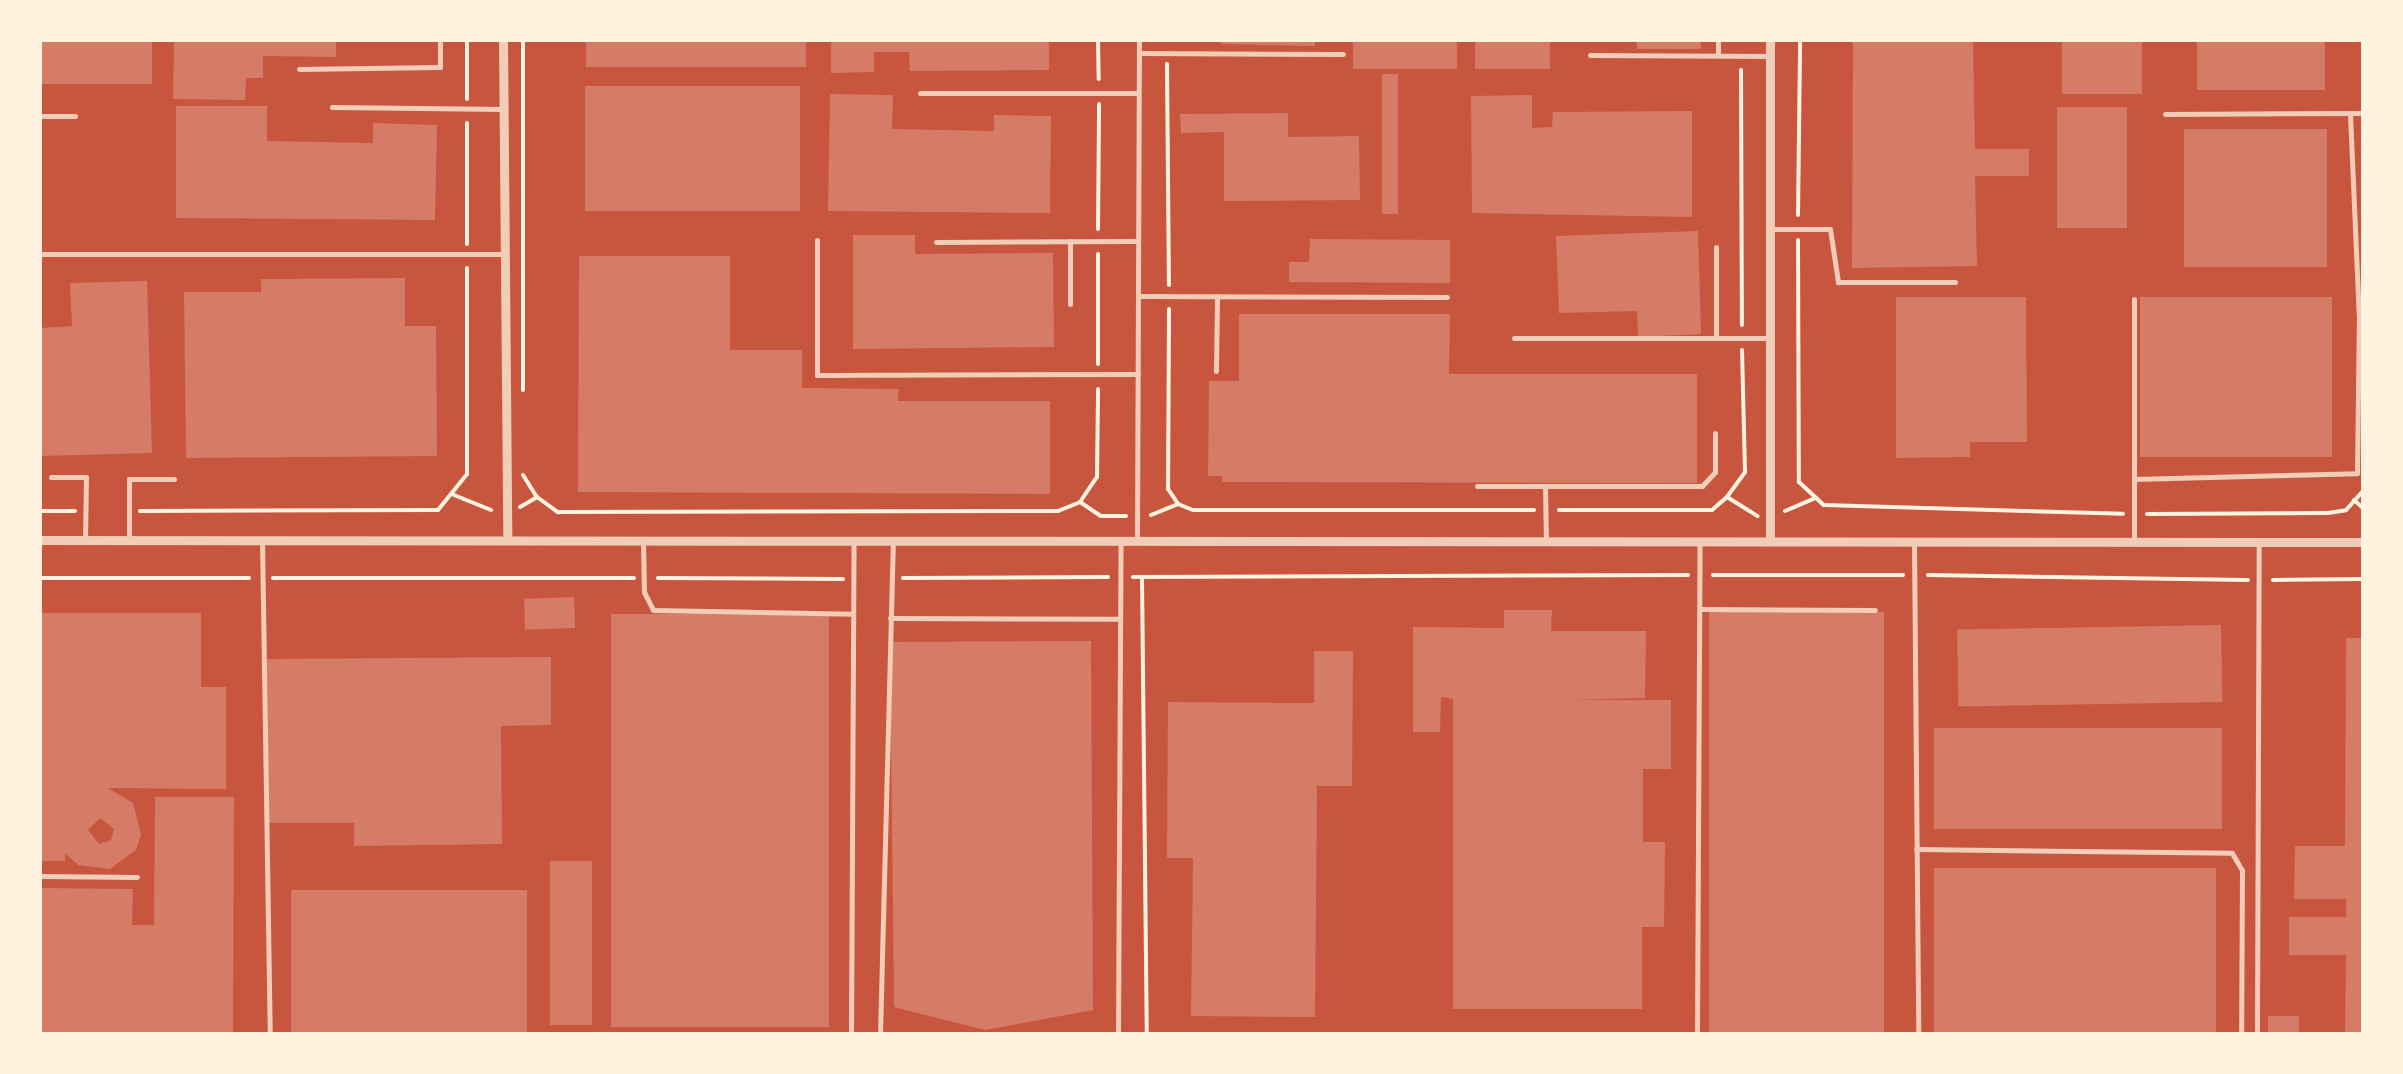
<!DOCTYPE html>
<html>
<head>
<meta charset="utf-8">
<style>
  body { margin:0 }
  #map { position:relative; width:2403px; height:1074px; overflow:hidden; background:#c8553d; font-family:"PT Sans Narrow",sans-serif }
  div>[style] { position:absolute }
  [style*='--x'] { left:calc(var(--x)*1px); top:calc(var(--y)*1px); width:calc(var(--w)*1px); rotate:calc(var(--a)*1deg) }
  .building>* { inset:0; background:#d67c66; transform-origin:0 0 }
  .path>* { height:4px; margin:-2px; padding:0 2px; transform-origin:2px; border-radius:2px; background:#fff3e0 }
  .service>* { height:5px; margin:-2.5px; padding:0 2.5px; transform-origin:2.5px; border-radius:2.5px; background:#f1ccb7 }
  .minor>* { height:9px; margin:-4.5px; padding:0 4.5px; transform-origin:4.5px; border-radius:4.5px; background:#f1ccb7 }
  span { translate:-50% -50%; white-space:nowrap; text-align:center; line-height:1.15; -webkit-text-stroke:8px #fff3e0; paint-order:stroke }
  .frame { position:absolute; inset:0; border:42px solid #fff3e0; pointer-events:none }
</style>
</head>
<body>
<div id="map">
  <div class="building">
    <div style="left:40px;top:40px;width:112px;height:44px"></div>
    <div style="clip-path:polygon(174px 40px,336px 40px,336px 57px,263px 56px,263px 78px,246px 78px,245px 100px,173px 99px)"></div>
    <div style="left:586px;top:40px;width:220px;height:27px"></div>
    <div style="clip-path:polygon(831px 40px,1049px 40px,1049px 70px,910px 71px,909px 52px,874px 52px,874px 72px,831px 73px)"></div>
    <div style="clip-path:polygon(1221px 40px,1315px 40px,1315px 46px,1221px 44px)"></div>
    <div style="left:1353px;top:40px;width:104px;height:29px"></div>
    <div style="left:1475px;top:40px;width:75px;height:29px"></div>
    <div style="left:1637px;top:40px;width:64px;height:9px"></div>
    <div style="clip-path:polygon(1853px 40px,1973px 40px,1975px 149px,2029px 149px,2029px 176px,1975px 176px,1977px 266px,1852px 268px)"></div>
    <div style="left:2062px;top:40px;width:80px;height:54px"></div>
    <div style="left:2197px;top:40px;width:128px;height:50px"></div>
    <div style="left:1382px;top:74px;width:16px;height:140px"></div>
    <div style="left:800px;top:86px;width:125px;height:215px;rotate:90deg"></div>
    <div style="clip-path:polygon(830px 94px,893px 95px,892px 129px,994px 131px,994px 115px,1051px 116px,1050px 213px,828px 211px)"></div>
    <div style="clip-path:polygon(1532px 95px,1532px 128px,1552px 127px,1553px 112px,1692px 111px,1692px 217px,1472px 213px,1471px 96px)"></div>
    <div style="clip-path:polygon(176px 106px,267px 106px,267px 141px,373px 143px,373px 123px,437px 125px,435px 220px,176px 218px)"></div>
    <div style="left:2057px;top:107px;width:70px;height:121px"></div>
    <div style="clip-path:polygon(1288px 113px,1288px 137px,1359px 136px,1360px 200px,1224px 201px,1224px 132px,1181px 133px,1180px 114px)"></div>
    <div style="left:2327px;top:129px;width:138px;height:143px;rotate:90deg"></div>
    <div style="clip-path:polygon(1698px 231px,1701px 334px,1638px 337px,1637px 311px,1559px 313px,1556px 236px)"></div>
    <div style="clip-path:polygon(853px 235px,915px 235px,915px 254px,1053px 253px,1054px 347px,853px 349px)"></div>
    <div style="clip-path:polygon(1310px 239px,1450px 240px,1450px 283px,1289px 282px,1289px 262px,1309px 262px)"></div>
    <div style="clip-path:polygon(579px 256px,730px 256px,730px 350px,802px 350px,802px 388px,899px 389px,898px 401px,1050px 401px,1050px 494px,578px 492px)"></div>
    <div style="clip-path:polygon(405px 278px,405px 326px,436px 326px,437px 456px,186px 458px,184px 292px,261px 292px,261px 279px)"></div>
    <div style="clip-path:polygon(147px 281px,152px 453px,40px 456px,40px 328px,72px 326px,70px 283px)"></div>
    <div style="clip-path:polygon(1896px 297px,2026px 297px,2027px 442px,1970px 442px,1970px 457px,1896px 458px)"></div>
    <div style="left:2332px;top:297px;width:160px;height:192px;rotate:90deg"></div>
    <div style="clip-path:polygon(1239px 314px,1450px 314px,1449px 374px,1697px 374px,1697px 483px,1222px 482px,1222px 476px,1208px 476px,1209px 381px,1239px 381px)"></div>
    <div style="left:574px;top:597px;width:31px;height:50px;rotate:88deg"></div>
    <div style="clip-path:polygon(1504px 610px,1552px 610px,1551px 631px,1646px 631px,1645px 698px,1567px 700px,1671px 700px,1671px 769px,1643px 769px,1643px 842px,1665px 842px,1664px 927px,1642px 927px,1642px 1009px,1453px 1009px,1453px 699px,1441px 697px,1440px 732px,1413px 732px,1413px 627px,1504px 628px)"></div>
    <div style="left:1884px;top:612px;width:422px;height:175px;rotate:90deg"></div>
    <div style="clip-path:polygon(evenodd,40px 613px,201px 613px,201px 687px,226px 687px,226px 789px,108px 788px,133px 803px,141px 835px,136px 850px,110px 869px,78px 865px,65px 853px,65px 861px,40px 861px,40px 613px,100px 818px,114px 829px,111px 840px,99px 844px,88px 830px,100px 818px)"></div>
    <div style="left:611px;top:614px;width:218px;height:413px"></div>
    <div style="left:2221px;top:625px;width:77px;height:264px;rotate:89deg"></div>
    <div style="clip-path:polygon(2346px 638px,2363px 638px,2363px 1034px,2345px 1034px,2346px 955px,2289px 955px,2289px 917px,2346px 917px,2346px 899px,2294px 899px,2295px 846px,2345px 846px)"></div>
    <div style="clip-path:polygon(1091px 641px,1093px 1010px,985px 1030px,894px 1007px,890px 642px)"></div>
    <div style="clip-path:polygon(1314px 651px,1353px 651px,1352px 786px,1317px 786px,1315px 1017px,1191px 1016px,1193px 858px,1167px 858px,1168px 702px,1314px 703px)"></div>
    <div style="clip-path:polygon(551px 657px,551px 725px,501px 726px,502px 844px,354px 846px,354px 823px,268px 823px,267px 659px)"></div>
    <div style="left:1934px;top:728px;width:288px;height:101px"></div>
    <div style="clip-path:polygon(155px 797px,234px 797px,233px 1034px,40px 1034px,40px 888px,133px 889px,132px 925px,154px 925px)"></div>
    <div style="left:550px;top:861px;width:42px;height:164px"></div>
    <div style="left:1934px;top:868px;width:282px;height:166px"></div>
    <div style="left:291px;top:890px;width:236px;height:144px"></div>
    <div style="left:2268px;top:1016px;width:31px;height:18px"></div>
  </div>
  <div class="path">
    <div style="--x:467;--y:40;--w:59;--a:90"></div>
    <div style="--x:1098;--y:40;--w:39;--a:89"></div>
    <div style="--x:1167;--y:64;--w:221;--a:89.5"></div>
    <div style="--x:1741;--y:70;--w:255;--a:89.8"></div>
    <div style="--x:1798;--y:215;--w:175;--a:-89.3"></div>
    <div style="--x:1098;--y:229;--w:125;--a:-89.5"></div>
    <div style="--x:1798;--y:240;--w:242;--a:89.8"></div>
    <div style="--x:1799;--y:482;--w:34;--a:43"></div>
    <div style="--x:1824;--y:505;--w:299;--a:1.7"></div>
    <div style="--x:467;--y:244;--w:121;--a:-90"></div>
    <div style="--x:1098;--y:254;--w:110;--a:90"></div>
    <div style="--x:1169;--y:309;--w:180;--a:90.3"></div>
    <div style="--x:1168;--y:489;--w:18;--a:56"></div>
    <div style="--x:1178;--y:504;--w:16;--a:22"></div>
    <div style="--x:1193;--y:510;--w:341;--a:0"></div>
    <div style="--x:523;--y:390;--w:350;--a:-90"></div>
    <div style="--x:523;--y:475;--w:26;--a:58"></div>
    <div style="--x:537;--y:497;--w:26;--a:36"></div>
    <div style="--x:558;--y:512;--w:500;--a:-0.11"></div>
    <div style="--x:1058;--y:511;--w:24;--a:-22"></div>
    <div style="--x:1080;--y:502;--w:30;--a:-56"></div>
    <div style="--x:1097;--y:477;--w:88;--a:-89.3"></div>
    <div style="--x:454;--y:495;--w:40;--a:22"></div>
    <div style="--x:1727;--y:497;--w:36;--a:32"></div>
    <div style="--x:2354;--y:500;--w:12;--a:42"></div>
    <div style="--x:1080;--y:502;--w:25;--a:34"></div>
    <div style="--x:1101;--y:516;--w:25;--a:0"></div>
    <div style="--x:520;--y:507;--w:20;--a:-30"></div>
    <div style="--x:1559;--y:510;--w:153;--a:0"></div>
    <div style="--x:1712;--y:510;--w:20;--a:-41"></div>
    <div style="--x:1727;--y:497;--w:31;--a:-54"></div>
    <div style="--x:1745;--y:472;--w:122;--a:-91.4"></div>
    <div style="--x:40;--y:511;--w:35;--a:0"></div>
    <div style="--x:140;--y:511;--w:298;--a:-0.2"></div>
    <div style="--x:438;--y:510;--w:46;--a:-51.1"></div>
    <div style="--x:467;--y:474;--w:206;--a:-90"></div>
    <div style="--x:1785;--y:511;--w:34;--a:-23"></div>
    <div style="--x:2147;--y:514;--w:181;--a:-0.3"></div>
    <div style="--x:2328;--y:513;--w:18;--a:-9"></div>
    <div style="--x:2346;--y:510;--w:25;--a:-48"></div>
    <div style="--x:1151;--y:515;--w:29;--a:-22"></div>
    <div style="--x:1713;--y:575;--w:190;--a:0"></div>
    <div style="--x:1928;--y:575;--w:320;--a:0.9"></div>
    <div style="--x:1133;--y:577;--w:555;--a:-0.21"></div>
    <div style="--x:1142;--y:577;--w:457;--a:89.4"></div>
    <div style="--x:40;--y:578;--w:209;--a:0"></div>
    <div style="--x:273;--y:578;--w:361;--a:0"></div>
    <div style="--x:658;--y:578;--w:185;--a:0.3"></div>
    <div style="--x:903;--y:578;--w:205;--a:-0.3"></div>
    <div style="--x:2273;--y:580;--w:90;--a:-0.6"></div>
  </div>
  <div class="service">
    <div style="--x:1718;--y:40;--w:15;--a:90"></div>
    <div style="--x:1139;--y:53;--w:204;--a:0.3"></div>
    <div style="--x:1590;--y:55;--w:180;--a:0.3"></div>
    <div style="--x:299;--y:69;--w:141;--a:-0.8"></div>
    <div style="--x:440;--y:67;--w:27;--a:-90"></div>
    <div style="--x:920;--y:93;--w:217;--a:0"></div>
    <div style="--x:332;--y:107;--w:171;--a:0.7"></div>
    <div style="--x:2165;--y:114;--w:198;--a:-0.3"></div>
    <div style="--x:40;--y:116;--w:35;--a:0"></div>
    <div style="--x:1772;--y:229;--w:58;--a:0"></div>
    <div style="--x:1830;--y:229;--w:54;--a:81.4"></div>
    <div style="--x:1838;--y:282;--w:117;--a:0"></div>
    <div style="--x:817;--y:240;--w:135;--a:90"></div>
    <div style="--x:817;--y:375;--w:321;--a:-0.2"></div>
    <div style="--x:1070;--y:241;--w:63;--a:90"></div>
    <div style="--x:936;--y:242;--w:202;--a:-0.3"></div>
    <div style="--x:1716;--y:247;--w:91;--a:90"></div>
    <div style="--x:40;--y:254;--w:463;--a:0"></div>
    <div style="--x:1138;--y:296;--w:309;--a:0.2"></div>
    <div style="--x:1514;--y:338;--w:257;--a:0"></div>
    <div style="--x:1216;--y:371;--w:75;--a:-89.2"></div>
    <div style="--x:51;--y:477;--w:35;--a:0"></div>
    <div style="--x:86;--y:477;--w:63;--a:90.9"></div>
    <div style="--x:2134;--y:479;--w:223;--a:-1.5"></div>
    <div style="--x:2357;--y:473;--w:153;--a:-89.3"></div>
    <div style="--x:2359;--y:320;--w:207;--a:-92.5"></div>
    <div style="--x:1477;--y:486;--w:225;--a:0"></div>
    <div style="--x:1702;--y:486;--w:19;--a:-47"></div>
    <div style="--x:1715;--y:472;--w:39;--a:-90"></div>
    <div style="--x:1545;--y:486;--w:56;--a:89"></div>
    <div style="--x:129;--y:540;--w:61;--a:-90"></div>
    <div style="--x:129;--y:479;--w:45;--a:0"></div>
    <div style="--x:262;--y:540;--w:493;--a:89.1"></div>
    <div style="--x:1137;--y:540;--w:500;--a:-89.77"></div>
    <div style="--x:643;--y:541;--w:51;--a:88.9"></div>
    <div style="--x:644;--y:592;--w:20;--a:63"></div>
    <div style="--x:653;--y:610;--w:200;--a:1.1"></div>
    <div style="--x:2134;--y:541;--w:242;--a:-90"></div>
    <div style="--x:1914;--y:542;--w:492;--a:89.5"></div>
    <div style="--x:1700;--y:609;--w:175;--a:0.3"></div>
    <div style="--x:890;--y:618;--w:230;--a:0.2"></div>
    <div style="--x:1916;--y:849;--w:316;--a:0.7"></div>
    <div style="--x:2232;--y:853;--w:20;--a:60"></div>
    <div style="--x:2242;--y:870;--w:164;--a:90.3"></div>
    <div style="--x:40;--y:876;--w:97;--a:0.6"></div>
    <div style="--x:851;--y:1034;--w:492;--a:-89.7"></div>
    <div style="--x:880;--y:1034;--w:492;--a:-88.5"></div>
    <div style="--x:1118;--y:1034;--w:492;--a:-89.7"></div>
    <div style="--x:1697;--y:1034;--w:492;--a:-89.7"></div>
    <div style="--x:2257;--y:1034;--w:492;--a:-89.8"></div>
  </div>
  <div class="minor">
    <div style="--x:503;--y:40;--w:497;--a:89.5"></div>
    <div style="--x:40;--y:540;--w:2323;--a:0.05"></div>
    <div style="--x:1770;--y:541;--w:501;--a:-90"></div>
  </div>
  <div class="frame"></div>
</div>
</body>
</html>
